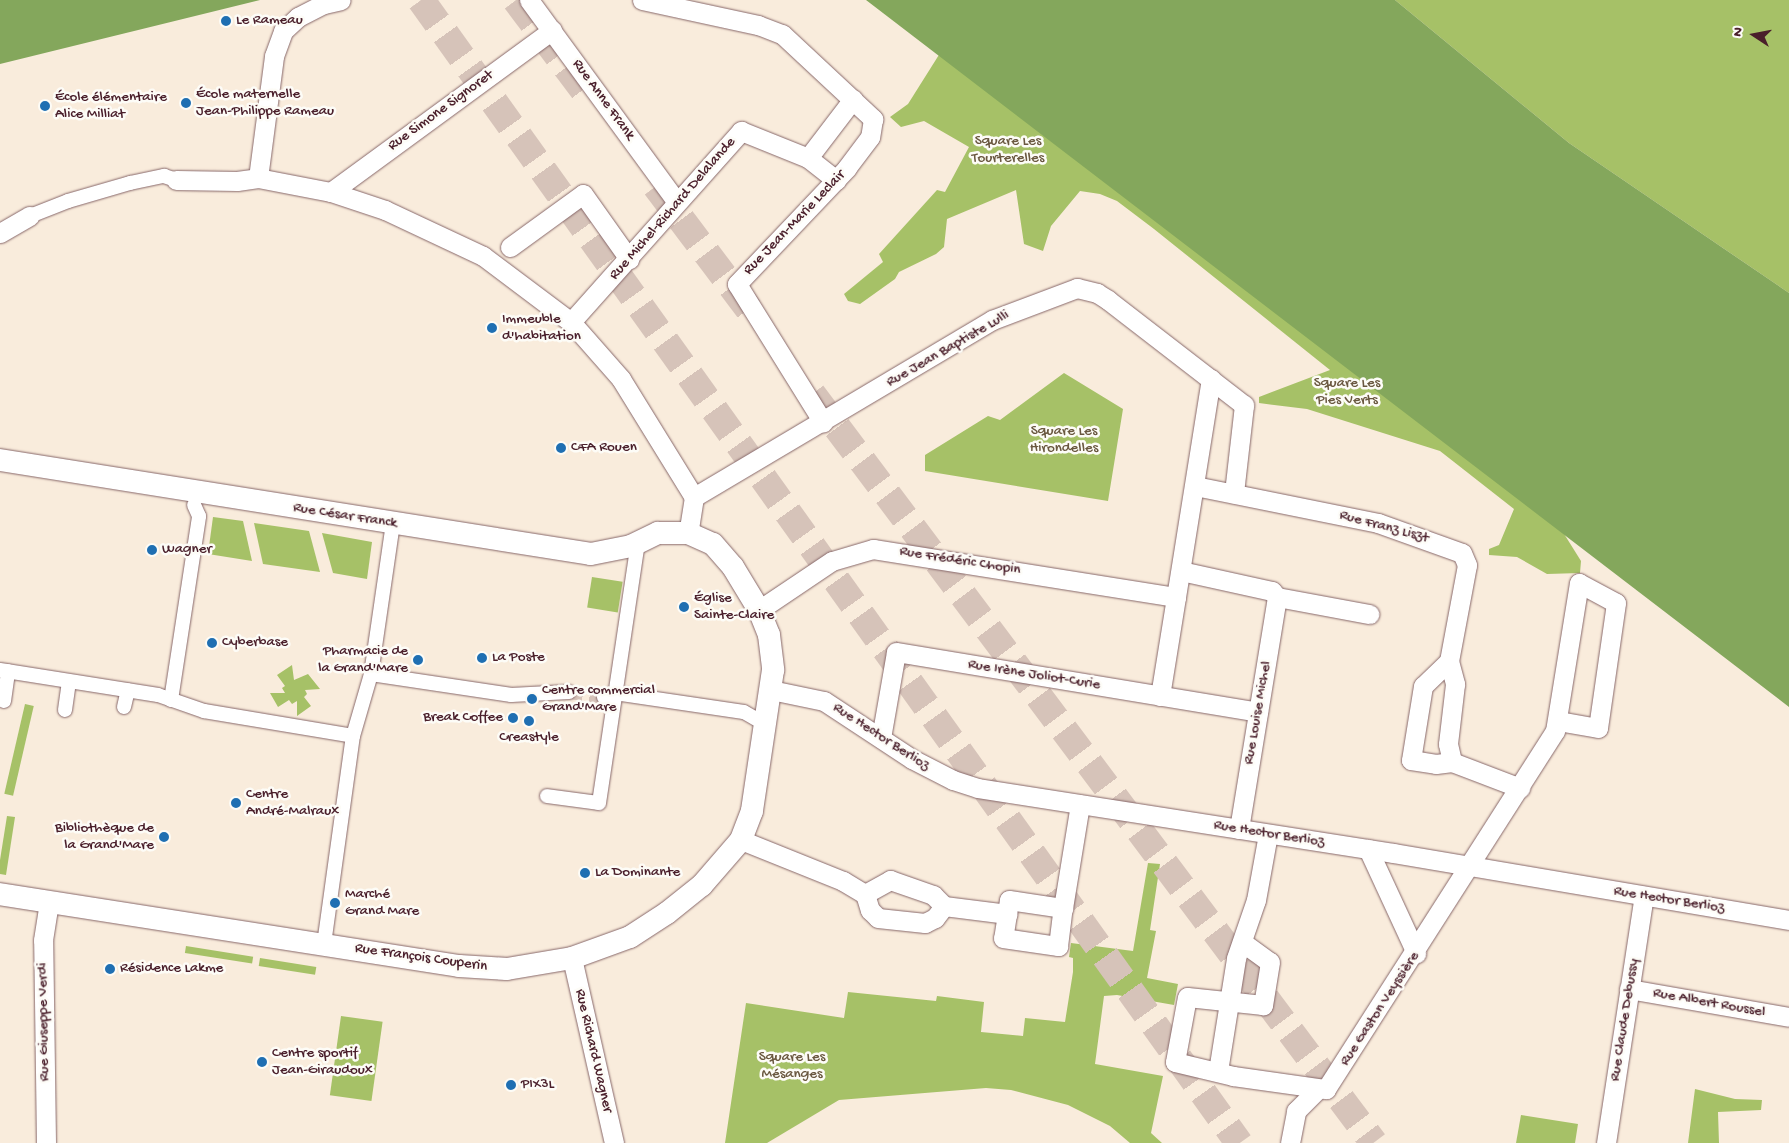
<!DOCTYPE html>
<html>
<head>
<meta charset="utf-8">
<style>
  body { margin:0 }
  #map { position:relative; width:1789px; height:1143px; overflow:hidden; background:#f9ecdc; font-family:"Gochi Hand",sans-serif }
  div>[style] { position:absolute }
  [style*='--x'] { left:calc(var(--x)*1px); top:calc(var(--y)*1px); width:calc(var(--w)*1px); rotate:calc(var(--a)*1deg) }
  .green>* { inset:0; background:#a6c167; transform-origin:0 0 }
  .forest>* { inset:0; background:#84a75c }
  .pedestrian-tunnel>* { height:14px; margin-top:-7px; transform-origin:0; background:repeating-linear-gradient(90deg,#d6c3b9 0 14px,transparent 0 21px) }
  .trunk-tunnel>* { height:28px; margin-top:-14px; transform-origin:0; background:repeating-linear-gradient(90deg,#d6c3b9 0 28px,transparent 0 42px) }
  .roads { filter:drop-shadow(0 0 1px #876769) drop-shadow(0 0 1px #876769) }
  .pedestrian>* { height:14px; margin:-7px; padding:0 7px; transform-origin:7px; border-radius:7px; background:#fff }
  .minor>* { height:19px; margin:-9.5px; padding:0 9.5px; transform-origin:9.5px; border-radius:9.5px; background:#fff }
  .tertiary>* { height:22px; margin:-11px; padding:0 11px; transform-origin:11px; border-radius:11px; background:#fff }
  .dots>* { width:14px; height:14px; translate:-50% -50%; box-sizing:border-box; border:2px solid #fdfcf7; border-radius:50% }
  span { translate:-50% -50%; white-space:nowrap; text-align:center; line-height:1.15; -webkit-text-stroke:5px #fdfcf7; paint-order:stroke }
  .poi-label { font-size:15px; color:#4a1f2b }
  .left { translate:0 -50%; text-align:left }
  .right { translate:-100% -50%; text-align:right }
  .street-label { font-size:15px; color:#4a1f2b }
  .park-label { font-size:15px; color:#6a5840 }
  .north { position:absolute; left:1729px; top:10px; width:50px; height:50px; -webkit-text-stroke:4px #fdfcf7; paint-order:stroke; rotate:281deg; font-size:14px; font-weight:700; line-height:20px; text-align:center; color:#4a1f2b }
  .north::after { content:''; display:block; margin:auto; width:18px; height:22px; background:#4a1f2b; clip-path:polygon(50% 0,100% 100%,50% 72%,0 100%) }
</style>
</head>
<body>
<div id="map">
  <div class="green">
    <div style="clip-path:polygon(1395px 0,1789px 0,1789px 293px,1569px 143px)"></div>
    <div style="clip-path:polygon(942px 50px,1561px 529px,1581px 561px,1580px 573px,1547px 574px,1517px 557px,1489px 555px,1489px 549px,1499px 545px,1514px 509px,1440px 451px,1307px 409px,1259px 403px,1259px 397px,1330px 370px,1154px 229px,1117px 201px,1100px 194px,1080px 191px,1051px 226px,1043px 251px,1024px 244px,1016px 190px,947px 219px,944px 247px,936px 254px,899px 272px,895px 279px,860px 304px,848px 301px,844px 294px,883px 262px,879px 254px,937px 190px,945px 192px,969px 147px,924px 121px,901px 127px,890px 117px,908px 104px)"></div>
    <div style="clip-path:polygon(1064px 373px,1123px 409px,1108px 501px,925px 471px,925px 455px,988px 416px,1000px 420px)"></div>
    <div style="clip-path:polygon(213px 517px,243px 521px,252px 561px,208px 554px)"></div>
    <div style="clip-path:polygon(254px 523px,309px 531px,320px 572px,263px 564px)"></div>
    <div style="clip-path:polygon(322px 533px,372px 542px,367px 579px,333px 573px)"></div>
    <div style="left:592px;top:577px;width:31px;height:31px;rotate:9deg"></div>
    <div style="clip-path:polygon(292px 665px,294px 680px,308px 674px,320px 689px,305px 690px,307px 694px,304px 697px,311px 706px,297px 716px,297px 701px,292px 704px,289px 700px,278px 707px,270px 693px,285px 693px,282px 688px,285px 686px,277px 675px)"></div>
    <div style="left:25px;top:704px;width:9px;height:92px;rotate:13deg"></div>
    <div style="clip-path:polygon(7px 816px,15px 817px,6px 875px,0 874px,0 860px)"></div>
    <div style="clip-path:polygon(1148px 863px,1160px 864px,1150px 930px,1156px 931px,1147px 978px,1178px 984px,1174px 1005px,1117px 995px,1104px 996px,1095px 1064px,1163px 1076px,1151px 1133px,1162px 1143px,1130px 1143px,1110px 1126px,1068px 1105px,1011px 1090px,986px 1088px,839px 1100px,767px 1143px,725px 1143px,746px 1003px,844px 1018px,848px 992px,936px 1001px,937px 996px,984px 1002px,981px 1032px,1023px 1036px,1025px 1018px,1065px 1022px,1073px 972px,1073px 958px,1069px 957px,1071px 943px,1133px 951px)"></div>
    <div style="left:186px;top:946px;width:68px;height:7px;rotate:9deg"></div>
    <div style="left:260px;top:958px;width:57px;height:8px;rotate:9deg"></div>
    <div style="left:341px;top:1016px;width:42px;height:80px;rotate:8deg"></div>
    <div style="clip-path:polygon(1695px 1089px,1735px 1099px,1762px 1100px,1761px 1110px,1718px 1112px,1719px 1143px,1688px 1143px)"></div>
    <div style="clip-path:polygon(1521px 1115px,1578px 1124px,1575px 1143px,1516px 1143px)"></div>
  </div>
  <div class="forest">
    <div style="clip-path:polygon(0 0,260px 0,0 64px)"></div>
    <div style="clip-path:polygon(866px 0,1395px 0,1569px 143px,1789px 293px,1789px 707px)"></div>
  </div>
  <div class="pedestrian-tunnel">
    <div style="--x:569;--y:692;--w:35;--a:8"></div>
  </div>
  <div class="trunk-tunnel">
    <div style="--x:421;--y:0;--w:1406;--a:54.41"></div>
    <div style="--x:516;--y:0;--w:120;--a:53.1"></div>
    <div style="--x:656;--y:186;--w:158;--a:53"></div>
    <div style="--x:812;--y:394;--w:936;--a:53.12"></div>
  </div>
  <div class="roads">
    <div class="pedestrian">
      <div style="--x:30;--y:216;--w:41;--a:-21.5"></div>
      <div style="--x:68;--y:201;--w:65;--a:-16.2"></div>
      <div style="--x:130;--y:183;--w:35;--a:-12"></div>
      <div style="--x:164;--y:176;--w:13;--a:18"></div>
      <div style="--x:0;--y:670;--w:160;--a:9"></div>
      <div style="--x:158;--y:695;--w:49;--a:19.2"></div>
      <div style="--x:204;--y:711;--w:151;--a:9.5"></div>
      <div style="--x:371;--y:674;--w:142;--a:8.5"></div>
      <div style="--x:511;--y:695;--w:58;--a:-3"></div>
      <div style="--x:604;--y:697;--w:12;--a:-20"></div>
      <div style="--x:615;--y:693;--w:130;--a:8.4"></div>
      <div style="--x:744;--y:712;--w:14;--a:30"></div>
      <div style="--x:171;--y:700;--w:186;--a:-81.3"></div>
      <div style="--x:199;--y:516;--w:12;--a:-114"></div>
      <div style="--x:4;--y:701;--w:30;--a:-82"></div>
      <div style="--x:124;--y:707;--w:17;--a:-77"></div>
      <div style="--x:65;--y:710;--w:29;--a:-82"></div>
      <div style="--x:547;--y:796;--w:52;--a:7.7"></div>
      <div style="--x:599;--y:803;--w:264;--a:-81.5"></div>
      <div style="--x:325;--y:937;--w:203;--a:-82.1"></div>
      <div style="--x:353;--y:736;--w:65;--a:-73.8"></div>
      <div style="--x:371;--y:674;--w:153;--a:-81.7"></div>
    </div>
    <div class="minor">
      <div style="--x:529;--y:0;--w:249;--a:53.8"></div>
      <div style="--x:642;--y:0;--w:119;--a:12.2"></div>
      <div style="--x:758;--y:25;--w:26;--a:21"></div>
      <div style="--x:782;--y:34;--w:125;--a:43"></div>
      <div style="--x:873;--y:119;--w:18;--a:99"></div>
      <div style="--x:870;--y:137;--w:39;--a:127"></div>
      <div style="--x:847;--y:168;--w:160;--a:133.5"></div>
      <div style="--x:737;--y:284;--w:163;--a:58.1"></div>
      <div style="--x:808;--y:158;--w:74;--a:-52.7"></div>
      <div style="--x:258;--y:178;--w:123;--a:-82.5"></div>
      <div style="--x:274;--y:56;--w:27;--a:-70"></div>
      <div style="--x:283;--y:31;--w:21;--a:-43"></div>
      <div style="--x:298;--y:17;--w:29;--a:-27"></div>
      <div style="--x:324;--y:4;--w:17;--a:-13"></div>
      <div style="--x:176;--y:180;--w:61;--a:0.9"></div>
      <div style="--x:237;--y:181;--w:21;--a:-8"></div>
      <div style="--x:258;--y:178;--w:74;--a:10.9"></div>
      <div style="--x:331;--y:192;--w:57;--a:18.4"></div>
      <div style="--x:385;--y:210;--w:108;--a:25.1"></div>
      <div style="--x:483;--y:256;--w:110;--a:36.9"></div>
      <div style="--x:571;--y:322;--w:76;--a:48.7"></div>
      <div style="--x:621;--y:379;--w:139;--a:58.3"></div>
      <div style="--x:694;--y:497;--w:36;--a:99"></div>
      <div style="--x:331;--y:192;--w:274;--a:-36.2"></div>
      <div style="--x:0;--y:233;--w:34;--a:-30"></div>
      <div style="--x:510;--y:247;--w:90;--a:-36"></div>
      <div style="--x:583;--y:194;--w:80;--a:54.7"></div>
      <div style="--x:571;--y:322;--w:256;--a:-48.3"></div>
      <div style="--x:741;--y:131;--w:72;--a:21.9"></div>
      <div style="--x:808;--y:158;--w:36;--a:38"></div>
      <div style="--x:1195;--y:486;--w:187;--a:11.4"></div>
      <div style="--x:1378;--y:523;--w:89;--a:19.7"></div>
      <div style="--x:1462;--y:553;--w:13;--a:67"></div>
      <div style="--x:1467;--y:565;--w:98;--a:100.6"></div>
      <div style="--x:1449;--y:661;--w:24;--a:75"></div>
      <div style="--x:1455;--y:684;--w:60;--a:96.7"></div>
      <div style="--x:1448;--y:744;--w:18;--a:77"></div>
      <div style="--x:694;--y:497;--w:347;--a:-30.7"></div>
      <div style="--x:992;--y:320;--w:91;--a:-20.6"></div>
      <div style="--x:1077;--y:288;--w:21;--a:14"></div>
      <div style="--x:1097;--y:293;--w:13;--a:32"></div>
      <div style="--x:1108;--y:300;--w:172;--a:37.7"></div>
      <div style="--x:1244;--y:405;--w:89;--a:96.5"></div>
      <div style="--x:1181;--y:571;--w:93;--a:12.4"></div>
      <div style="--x:1272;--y:591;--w:8;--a:50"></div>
      <div style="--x:759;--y:610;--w:88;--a:-33.9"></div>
      <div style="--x:832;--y:561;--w:43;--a:-16.3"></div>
      <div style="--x:873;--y:549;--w:307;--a:9"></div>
      <div style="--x:1176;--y:597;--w:221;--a:-80.9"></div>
      <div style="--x:1449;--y:661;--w:36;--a:136"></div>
      <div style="--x:1423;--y:686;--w:75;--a:99.2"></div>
      <div style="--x:1411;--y:760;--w:25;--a:9"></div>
      <div style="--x:1436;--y:764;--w:16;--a:-7"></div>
      <div style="--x:1452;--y:762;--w:73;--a:20.9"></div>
      <div style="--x:771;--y:690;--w:54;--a:11.7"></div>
      <div style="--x:824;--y:701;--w:105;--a:33.4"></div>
      <div style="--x:912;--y:759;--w:46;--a:27.1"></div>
      <div style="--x:953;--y:780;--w:26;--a:18"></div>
      <div style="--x:978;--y:788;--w:420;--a:8.9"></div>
      <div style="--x:1393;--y:853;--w:402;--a:9.6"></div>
      <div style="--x:1160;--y:696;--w:100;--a:-80.8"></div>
      <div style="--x:881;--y:738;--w:87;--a:-80.1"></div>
      <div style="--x:896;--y:652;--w:367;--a:9.4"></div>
      <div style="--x:1239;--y:829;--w:235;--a:-80.7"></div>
      <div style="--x:1277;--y:597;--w:94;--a:10.5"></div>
      <div style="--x:741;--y:840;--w:110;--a:21.9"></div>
      <div style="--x:843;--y:881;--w:26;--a:31"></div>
      <div style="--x:865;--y:894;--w:17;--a:73"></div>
      <div style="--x:870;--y:910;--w:11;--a:45"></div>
      <div style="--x:878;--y:918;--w:47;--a:6.1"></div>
      <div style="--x:925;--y:923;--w:11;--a:-27"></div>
      <div style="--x:935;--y:918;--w:15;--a:-53"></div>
      <div style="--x:1368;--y:849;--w:115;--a:65.2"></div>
      <div style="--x:865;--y:894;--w:29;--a:-29"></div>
      <div style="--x:890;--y:880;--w:46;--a:19.2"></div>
      <div style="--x:933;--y:895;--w:16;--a:45"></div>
      <div style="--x:944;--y:906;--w:64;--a:7.2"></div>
      <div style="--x:1007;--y:914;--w:14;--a:-82"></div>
      <div style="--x:1009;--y:900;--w:55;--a:8.4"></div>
      <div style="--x:1063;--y:908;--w:105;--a:-80.7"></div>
      <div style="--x:1007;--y:914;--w:24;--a:99"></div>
      <div style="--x:1003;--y:938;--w:56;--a:8.3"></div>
      <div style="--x:1058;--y:946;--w:38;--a:-83"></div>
      <div style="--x:1242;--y:942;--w:34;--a:36"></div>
      <div style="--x:1270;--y:962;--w:44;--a:99.2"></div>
      <div style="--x:1263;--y:1005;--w:76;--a:-174"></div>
      <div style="--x:1187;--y:997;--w:66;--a:100.5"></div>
      <div style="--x:1175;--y:1062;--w:60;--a:13.6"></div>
      <div style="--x:1233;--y:1076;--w:94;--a:8"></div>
      <div style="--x:1326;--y:1089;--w:425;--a:-57.4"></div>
      <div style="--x:1555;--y:731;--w:150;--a:-80.8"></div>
      <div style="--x:1579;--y:583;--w:42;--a:28.4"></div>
      <div style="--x:1616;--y:603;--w:126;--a:98.2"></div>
      <div style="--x:1598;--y:728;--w:41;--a:-170.1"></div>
      <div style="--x:572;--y:958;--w:190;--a:77.2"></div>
      <div style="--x:1629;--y:989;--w:162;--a:9.9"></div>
      <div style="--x:1218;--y:1071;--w:114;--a:-80.9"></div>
      <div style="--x:1236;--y:958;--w:61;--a:-71"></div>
      <div style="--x:1256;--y:900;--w:67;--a:-79.7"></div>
      <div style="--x:46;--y:1143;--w:203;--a:-90.8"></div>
      <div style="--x:43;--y:940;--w:38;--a:-81"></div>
      <div style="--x:1290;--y:1143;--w:33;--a:-79"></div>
      <div style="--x:1296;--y:1111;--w:30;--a:-45"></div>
      <div style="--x:1606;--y:1143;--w:250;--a:-81.3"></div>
    </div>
    <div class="tertiary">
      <div style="--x:0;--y:460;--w:598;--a:9.04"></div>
      <div style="--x:591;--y:554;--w:41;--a:-11.3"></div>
      <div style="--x:631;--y:546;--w:30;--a:-26"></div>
      <div style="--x:658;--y:533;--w:30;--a:0"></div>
      <div style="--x:688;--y:533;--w:27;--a:24"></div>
      <div style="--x:713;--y:544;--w:30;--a:49"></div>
      <div style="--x:733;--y:567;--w:50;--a:58.8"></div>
      <div style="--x:759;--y:610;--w:27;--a:68"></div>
      <div style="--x:769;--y:635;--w:35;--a:83"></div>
      <div style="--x:773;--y:670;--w:143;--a:98.5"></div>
      <div style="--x:752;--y:811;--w:31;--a:111"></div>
      <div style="--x:741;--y:840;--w:60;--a:130.9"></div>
      <div style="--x:702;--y:885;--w:45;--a:141.3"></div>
      <div style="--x:667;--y:913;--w:44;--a:147"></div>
      <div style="--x:630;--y:937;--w:62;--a:160.1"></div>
      <div style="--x:572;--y:958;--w:66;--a:170.4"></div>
      <div style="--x:507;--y:969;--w:48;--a:-176.4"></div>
      <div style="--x:459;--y:966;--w:465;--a:-171.1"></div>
    </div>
  </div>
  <div class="dots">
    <div style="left:226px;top:21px;background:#1f6fb2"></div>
    <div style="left:186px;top:103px;background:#1f6fb2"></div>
    <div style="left:45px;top:106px;background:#1f6fb2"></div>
    <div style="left:492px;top:328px;background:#1f6fb2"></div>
    <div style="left:561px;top:448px;background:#1f6fb2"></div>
    <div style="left:152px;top:550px;background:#1f6fb2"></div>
    <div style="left:684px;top:607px;background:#1f6fb2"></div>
    <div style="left:212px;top:643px;background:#1f6fb2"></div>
    <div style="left:482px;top:658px;background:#1f6fb2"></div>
    <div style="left:418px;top:660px;background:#1f6fb2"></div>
    <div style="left:532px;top:699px;background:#1f6fb2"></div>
    <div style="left:513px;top:718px;background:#1f6fb2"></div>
    <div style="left:529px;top:721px;background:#1f6fb2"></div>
    <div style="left:236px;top:803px;background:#1f6fb2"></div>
    <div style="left:164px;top:837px;background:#1f6fb2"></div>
    <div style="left:585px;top:873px;background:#1f6fb2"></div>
    <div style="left:335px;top:903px;background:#1f6fb2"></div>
    <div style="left:110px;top:969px;background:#1f6fb2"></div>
    <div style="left:262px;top:1062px;background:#1f6fb2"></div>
    <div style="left:511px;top:1085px;background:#1f6fb2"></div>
  </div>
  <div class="poi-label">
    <span class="left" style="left:236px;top:21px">Le Rameau</span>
    <span class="left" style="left:196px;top:103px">École maternelle<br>Jean-Philippe Rameau</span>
    <span class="left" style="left:55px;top:106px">École élémentaire<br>Alice Milliat</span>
    <span class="left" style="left:502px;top:328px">Immeuble<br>d'habitation</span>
    <span class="left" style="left:571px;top:448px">CFA Rouen</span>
    <span class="left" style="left:162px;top:550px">Wagner</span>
    <span class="left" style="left:694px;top:607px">Église<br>Sainte-Claire</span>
    <span class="left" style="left:222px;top:643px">Cyberbase</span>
    <span class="right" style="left:408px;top:660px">Pharmacie de<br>la Grand'Mare</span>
    <span class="left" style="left:492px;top:658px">La Poste</span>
    <span class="left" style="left:542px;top:699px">Centre commercial<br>Grand'Mare</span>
    <span class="right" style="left:503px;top:718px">Break Coffee</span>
    <span style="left:529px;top:738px">Creastyle</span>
    <span class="left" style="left:246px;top:803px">Centre<br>André-Malraux</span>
    <span class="right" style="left:154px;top:837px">Bibliothèque de<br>la Grand'Mare</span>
    <span class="left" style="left:595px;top:873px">La Dominante</span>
    <span class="left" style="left:345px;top:903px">Marché<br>Grand Mare</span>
    <span class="left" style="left:120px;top:969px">Résidence Lakme</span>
    <span class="left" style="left:272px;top:1062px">Centre sportif<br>Jean-Giraudoux</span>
    <span class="left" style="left:521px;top:1085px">PIX3L</span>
  </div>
  <div class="street-label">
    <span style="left:603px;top:100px;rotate:54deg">Rue Anne Frank</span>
    <span style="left:441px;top:111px;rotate:-36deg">Rue Simone Signoret</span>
    <span style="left:673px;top:209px;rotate:-49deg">Rue Michel-Richard Delalande</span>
    <span style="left:795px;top:223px;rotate:-46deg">Rue Jean-Marie Leclair</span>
    <span style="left:948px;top:349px;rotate:-30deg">Rue Jean Baptiste Lulli</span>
    <span style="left:345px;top:516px;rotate:9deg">Rue César Franck</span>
    <span style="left:1384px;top:527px;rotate:15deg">Rue Franz Liszt</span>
    <span style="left:960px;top:561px;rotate:9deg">Rue Frédéric Chopin</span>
    <span style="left:1034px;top:675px;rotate:9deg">Rue Irène Joliot-Curie</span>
    <span style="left:1258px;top:713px;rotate:-80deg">Rue Louise Michel</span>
    <span style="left:881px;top:737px;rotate:33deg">Rue Hector Berlioz</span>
    <span style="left:1269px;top:834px;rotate:9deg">Rue Hector Berlioz</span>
    <span style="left:1669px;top:900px;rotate:9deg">Rue Hector Berlioz</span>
    <span style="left:421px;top:958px;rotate:8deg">Rue François Couperin</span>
    <span style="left:1709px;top:1003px;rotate:10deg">Rue Albert Roussel</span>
    <span style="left:1380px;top:1009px;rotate:-57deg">Rue Gaston Veyssière</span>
    <span style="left:1625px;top:1020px;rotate:-81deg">Rue Claude Debussy</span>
    <span style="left:44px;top:1022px;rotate:-91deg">Rue Giuseppe Verdi</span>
    <span style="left:593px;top:1051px;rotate:77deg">Rue Richard Wagner</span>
  </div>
  <div class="park-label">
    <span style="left:1008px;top:150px">Square Les<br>Tourterelles</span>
    <span style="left:1347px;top:392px">Square Les<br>Pies Verts</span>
    <span style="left:1064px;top:440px">Square Les<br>Hirondelles</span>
    <span style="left:792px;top:1066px">Square Les<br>Mésanges</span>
  </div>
  <div class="north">N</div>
</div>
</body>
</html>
